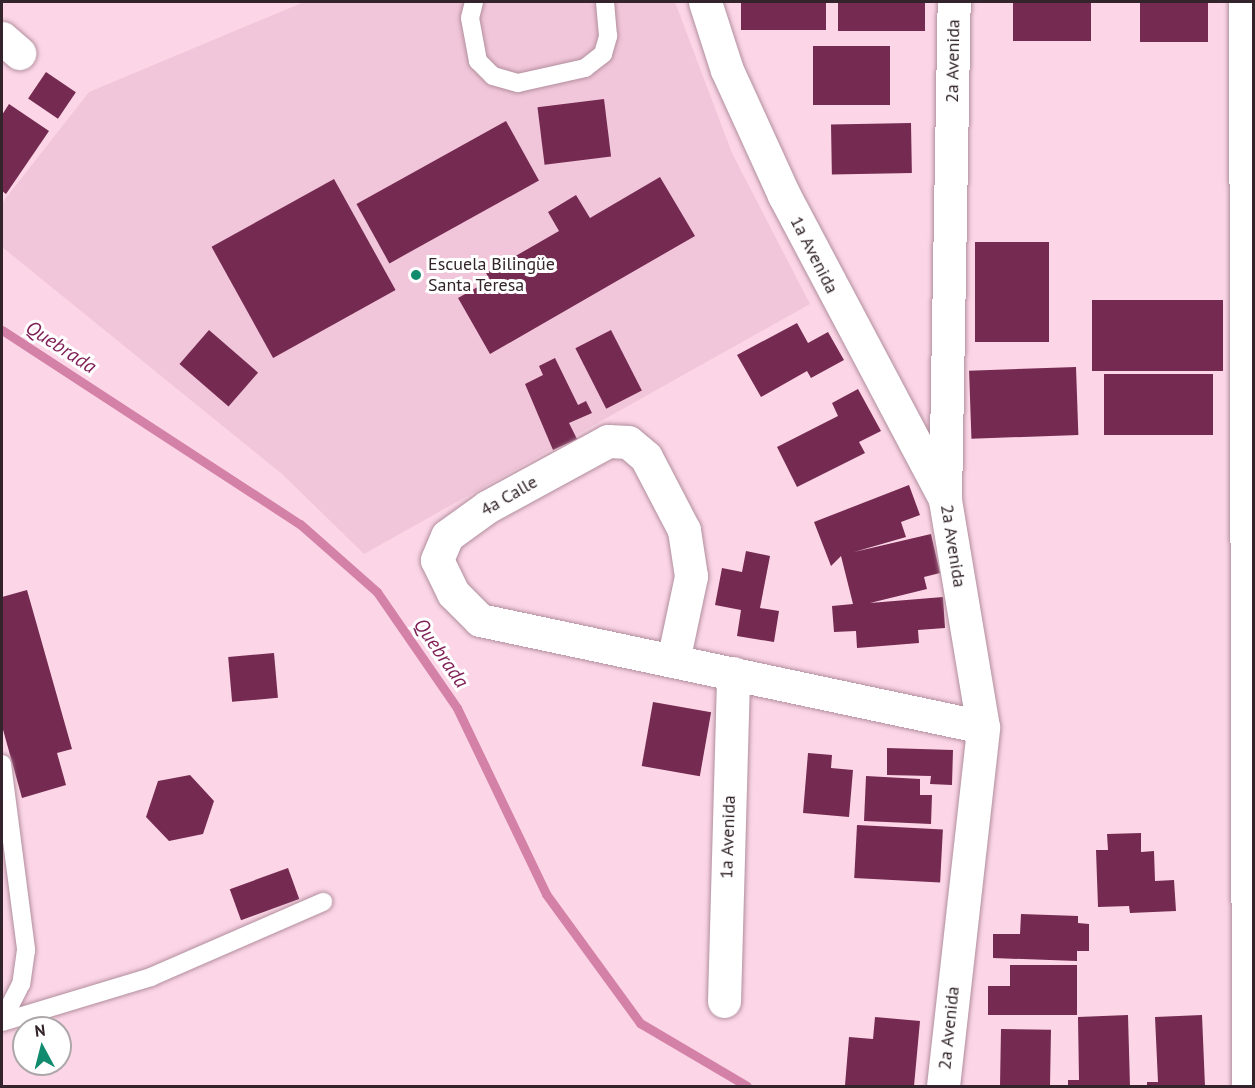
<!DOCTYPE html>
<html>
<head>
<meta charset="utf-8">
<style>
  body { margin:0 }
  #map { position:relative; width:1255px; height:1088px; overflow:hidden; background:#fcd6e6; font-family:"PT Sans",sans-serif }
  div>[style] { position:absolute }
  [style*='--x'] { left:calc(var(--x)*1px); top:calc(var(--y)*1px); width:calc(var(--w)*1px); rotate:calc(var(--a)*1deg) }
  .built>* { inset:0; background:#f2c6da }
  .stream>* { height:9px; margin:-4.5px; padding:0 4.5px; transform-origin:4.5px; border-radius:4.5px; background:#d481a8 }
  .building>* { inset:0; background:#742a51; transform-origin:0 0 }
  .roads { filter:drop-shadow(0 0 2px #b18e9d) drop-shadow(0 0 2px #b18e9d) }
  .service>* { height:18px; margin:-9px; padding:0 9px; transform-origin:9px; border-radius:9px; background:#fff }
  .minor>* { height:33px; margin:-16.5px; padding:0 16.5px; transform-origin:16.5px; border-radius:16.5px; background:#fff }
  .dots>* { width:16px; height:16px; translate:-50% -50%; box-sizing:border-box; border:3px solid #fff; border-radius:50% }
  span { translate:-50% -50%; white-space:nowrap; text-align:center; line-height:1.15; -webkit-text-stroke:6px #fff; paint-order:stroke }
  .street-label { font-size:18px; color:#32242a }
  .poi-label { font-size:18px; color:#32242a }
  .left { translate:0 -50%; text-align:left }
  .water-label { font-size:20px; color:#7f1d55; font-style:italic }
  .frame { position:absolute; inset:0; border:3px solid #32242a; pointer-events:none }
  .north { position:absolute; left:12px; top:1016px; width:60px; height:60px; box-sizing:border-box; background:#fff; border:2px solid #ada7aa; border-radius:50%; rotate:353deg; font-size:16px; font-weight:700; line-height:24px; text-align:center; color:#32242a }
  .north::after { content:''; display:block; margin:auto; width:21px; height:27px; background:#118b6d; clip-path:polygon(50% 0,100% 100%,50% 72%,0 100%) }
</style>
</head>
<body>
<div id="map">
  <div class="built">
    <div style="clip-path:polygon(304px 2px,675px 2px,732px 153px,810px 304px,364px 554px,282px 474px,2px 247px,2px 203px,89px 92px)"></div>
  </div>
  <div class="stream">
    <div style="--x:2;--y:330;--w:356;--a:33.1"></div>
    <div style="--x:300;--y:524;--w:103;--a:41.4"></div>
    <div style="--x:377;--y:592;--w:141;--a:55.4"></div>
    <div style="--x:457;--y:708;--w:206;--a:64.4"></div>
    <div style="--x:546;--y:894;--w:160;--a:53.9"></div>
    <div style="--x:640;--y:1023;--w:124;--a:30.5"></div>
  </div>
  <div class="building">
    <div style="left:741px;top:2px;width:85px;height:28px"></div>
    <div style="left:838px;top:2px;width:87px;height:29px"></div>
    <div style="left:1013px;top:2px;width:78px;height:39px"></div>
    <div style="left:1140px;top:2px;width:68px;height:40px"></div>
    <div style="left:813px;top:46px;width:77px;height:59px"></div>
    <div style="left:46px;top:72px;width:36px;height:32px;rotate:34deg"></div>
    <div style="left:604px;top:99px;width:58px;height:67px;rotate:83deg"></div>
    <div style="clip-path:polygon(9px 104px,49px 131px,6px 194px,2px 191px,2px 115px)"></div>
    <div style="left:506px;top:121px;width:68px;height:171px;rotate:61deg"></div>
    <div style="left:911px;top:123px;width:50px;height:80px;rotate:89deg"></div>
    <div style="clip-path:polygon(660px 177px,695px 236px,490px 354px,458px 298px,490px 280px,486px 273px,559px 231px,548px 212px,576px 195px,590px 218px)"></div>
    <div style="left:334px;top:179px;width:127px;height:140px;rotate:61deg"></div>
    <div style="left:1049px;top:242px;width:100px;height:74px;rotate:90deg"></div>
    <div style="left:1092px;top:300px;width:131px;height:71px"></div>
    <div style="clip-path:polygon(797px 323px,808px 343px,828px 332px,844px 360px,811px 378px,807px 371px,761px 397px,737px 355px)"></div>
    <div style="left:209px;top:330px;width:65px;height:45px;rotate:41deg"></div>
    <div style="left:611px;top:330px;width:68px;height:40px;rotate:63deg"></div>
    <div style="clip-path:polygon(555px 358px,578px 405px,586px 401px,592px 413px,569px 423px,577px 439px,553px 450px,525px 384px,543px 375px,539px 366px)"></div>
    <div style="left:1076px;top:367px;width:68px;height:107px;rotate:88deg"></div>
    <div style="left:1104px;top:374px;width:109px;height:61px"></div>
    <div style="clip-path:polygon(858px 389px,881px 431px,859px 442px,865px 453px,797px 487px,777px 447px,838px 416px,832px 403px)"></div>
    <div style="clip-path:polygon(909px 485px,920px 515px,901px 522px,906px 537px,854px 552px,931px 534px,940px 573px,924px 577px,927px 589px,870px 603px,943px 597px,945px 628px,918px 630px,919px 643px,857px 648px,856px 631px,834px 632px,832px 606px,853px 604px,841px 556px,831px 566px,814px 522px)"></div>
    <div style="clip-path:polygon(746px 551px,770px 556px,760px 608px,779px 611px,774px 642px,737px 636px,741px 610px,715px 605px,722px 568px,742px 572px)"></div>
    <div style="clip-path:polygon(27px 590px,72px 749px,57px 753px,66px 785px,22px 798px,2px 726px,2px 597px)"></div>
    <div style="left:274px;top:653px;width:45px;height:46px;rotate:85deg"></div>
    <div style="left:653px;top:702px;width:59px;height:65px;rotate:10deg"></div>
    <div style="clip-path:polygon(887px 748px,953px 750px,952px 785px,930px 784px,931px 776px,887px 775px)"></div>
    <div style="clip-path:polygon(808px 753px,832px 755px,831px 768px,853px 770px,849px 817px,803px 813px)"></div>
    <div style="clip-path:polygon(190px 775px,214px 801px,203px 834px,169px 841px,146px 817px,158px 781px)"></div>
    <div style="clip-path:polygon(866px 776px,920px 779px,920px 795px,932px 795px,931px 824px,864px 821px)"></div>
    <div style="left:857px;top:825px;width:86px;height:53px;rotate:3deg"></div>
    <div style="clip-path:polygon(1141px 833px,1141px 852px,1154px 851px,1155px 881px,1174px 880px,1176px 911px,1130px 913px,1129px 906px,1098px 907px,1096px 850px,1108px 850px,1107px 834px)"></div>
    <div style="left:288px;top:868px;width:33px;height:62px;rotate:70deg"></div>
    <div style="clip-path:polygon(1021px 914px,1078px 916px,1078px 923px,1089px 924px,1089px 951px,1077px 951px,1077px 961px,993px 958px,993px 934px,1020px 934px)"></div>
    <div style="clip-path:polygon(1010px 965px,1077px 965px,1077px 1015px,988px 1015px,988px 986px,1010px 986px)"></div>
    <div style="clip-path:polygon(1128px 1015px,1130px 1086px,1068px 1086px,1068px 1080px,1079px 1080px,1078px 1017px)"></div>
    <div style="clip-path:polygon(1202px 1015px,1205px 1086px,1147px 1086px,1147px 1082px,1158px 1082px,1155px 1017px)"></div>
    <div style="clip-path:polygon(875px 1017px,920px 1021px,914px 1086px,845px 1085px,849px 1037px,873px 1039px)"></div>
    <div style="left:1001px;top:1029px;width:50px;height:57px;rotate:1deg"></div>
  </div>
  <div class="roads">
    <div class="service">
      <div style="--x:474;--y:2;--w:16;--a:104"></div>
      <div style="--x:470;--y:18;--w:44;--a:79.5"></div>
      <div style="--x:478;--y:61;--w:21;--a:45"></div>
      <div style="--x:493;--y:76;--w:26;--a:16"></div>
      <div style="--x:518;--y:83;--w:69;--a:-12.6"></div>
      <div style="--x:585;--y:68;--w:23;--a:-38"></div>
      <div style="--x:603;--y:54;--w:19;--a:-74"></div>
      <div style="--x:608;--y:36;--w:34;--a:-95"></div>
      <div style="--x:2;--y:764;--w:188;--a:82.6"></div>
      <div style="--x:26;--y:950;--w:34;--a:98"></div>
      <div style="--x:21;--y:984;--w:42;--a:117.2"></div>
      <div style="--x:2;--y:1022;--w:156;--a:-16.8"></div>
      <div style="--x:151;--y:977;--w:188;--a:-23.6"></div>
    </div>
    <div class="minor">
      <div style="--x:705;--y:2;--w:71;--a:72.1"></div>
      <div style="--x:727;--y:70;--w:137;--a:65.5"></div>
      <div style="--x:784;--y:195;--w:344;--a:62.1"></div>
      <div style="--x:1245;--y:2;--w:1084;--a:89.84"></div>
      <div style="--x:2;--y:38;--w:23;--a:41"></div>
      <div style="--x:673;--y:661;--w:87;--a:-78"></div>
      <div style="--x:691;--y:576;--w:47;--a:-98.7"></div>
      <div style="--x:684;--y:530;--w:82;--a:-117.5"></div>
      <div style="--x:646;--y:457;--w:23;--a:-140"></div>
      <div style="--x:628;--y:442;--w:20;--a:-177"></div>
      <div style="--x:608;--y:441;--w:138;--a:151.4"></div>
      <div style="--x:487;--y:507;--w:49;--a:144.1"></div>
      <div style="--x:447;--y:536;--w:26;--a:113"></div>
      <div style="--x:437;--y:560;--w:37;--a:64"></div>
      <div style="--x:453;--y:593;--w:38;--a:45"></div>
      <div style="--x:480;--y:620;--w:514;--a:12.01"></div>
      <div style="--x:724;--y:1001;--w:328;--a:-88.4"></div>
      <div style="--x:943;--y:1086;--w:361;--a:-83.6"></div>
      <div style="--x:983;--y:727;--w:230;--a:-99.5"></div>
      <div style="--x:945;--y:500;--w:498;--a:-89"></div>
    </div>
  </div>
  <div class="dots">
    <div style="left:416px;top:275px;background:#118b6d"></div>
  </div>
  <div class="street-label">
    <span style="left:953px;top:61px;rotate:-89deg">2a Avenida</span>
    <span style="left:814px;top:255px;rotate:63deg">1a Avenida</span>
    <span style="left:509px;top:496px;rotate:-30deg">4a Calle</span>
    <span style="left:953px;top:546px;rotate:81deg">2a Avenida</span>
    <span style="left:728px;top:837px;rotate:-88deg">1a Avenida</span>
    <span style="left:949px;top:1028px;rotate:-84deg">2a Avenida</span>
  </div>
  <div class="poi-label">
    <span class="left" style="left:428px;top:275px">Escuela Bilingüe<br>Santa Teresa</span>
  </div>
  <div class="water-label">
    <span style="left:61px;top:347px;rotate:33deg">Quebrada</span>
    <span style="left:441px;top:653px;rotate:55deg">Quebrada</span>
  </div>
  <div class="frame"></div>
  <div class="north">N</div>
</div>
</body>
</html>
